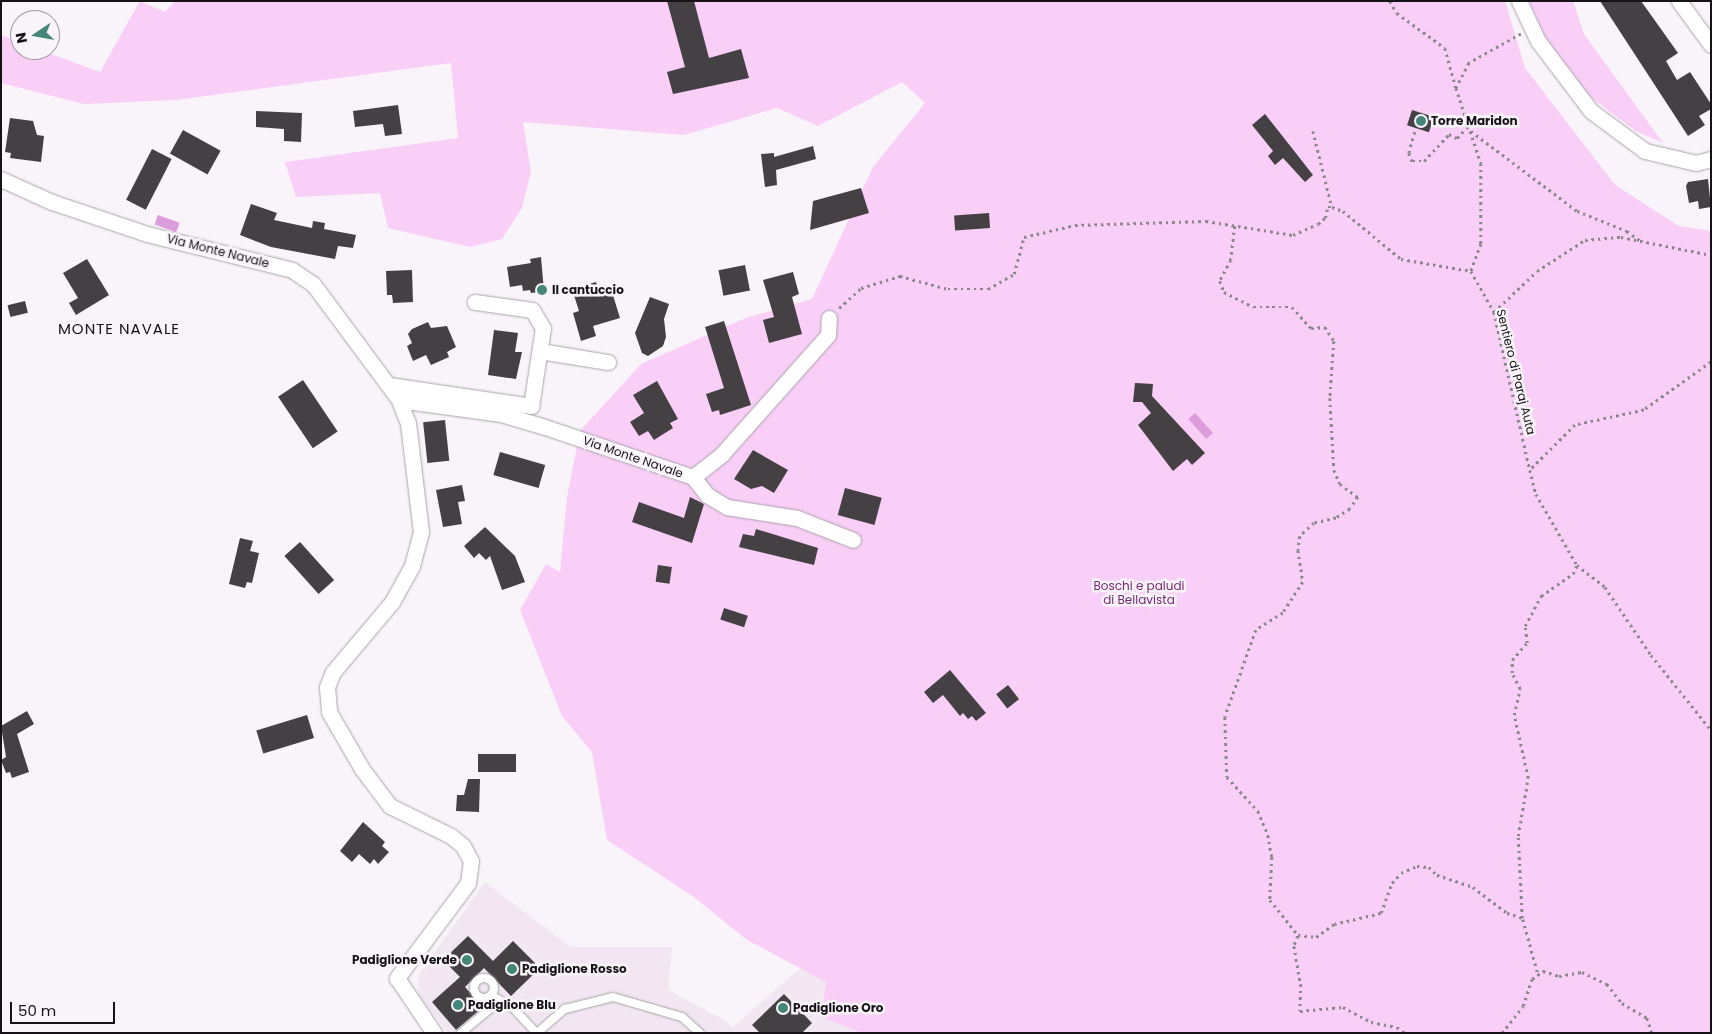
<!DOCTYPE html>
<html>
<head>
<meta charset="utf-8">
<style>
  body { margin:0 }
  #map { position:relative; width:1712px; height:1034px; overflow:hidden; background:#f9f4f9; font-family:Poppins,sans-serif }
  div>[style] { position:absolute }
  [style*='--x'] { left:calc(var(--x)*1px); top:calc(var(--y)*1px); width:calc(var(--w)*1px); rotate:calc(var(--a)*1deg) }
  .built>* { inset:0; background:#f1e6f1 }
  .green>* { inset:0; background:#f9cef7 }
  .water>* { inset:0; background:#dd9cdb; transform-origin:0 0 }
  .building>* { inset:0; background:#444044; transform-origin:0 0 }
  .path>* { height:2.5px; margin-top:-1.25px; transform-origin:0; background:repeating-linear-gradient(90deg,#8b878b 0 2.5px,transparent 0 6.5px) }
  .roads { filter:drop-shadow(0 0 1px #aaa5aa) drop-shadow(0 0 1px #aaa5aa) }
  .service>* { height:8px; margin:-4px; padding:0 4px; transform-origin:4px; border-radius:4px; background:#fff }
  .service>.ring { margin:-4px; padding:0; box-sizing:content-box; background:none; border:8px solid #fff; border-radius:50% }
  .minor>* { height:15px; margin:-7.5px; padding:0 7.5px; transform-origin:7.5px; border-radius:7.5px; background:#fff }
  .dots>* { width:14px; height:14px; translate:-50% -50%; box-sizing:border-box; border:2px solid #f9f4f9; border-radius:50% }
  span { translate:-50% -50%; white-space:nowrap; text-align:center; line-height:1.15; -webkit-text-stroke:5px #f9f4f9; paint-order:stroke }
  .poi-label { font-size:12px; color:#151315; font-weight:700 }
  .left { translate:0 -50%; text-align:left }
  .right { translate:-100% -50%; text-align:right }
  .street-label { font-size:12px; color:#151315 }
  .park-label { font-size:12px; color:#762976 }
  .quarter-label { font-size:15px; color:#151315; letter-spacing:1px }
  .frame { position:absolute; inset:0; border:2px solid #151315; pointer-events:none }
  .north { position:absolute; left:10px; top:10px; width:50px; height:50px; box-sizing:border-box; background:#f9f4f9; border:1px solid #9e9a9e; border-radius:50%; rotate:258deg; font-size:14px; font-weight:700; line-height:20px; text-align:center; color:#151315 }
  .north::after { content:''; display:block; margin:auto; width:18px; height:22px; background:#448678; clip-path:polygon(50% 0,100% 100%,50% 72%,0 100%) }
  .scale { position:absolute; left:10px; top:1002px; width:105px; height:22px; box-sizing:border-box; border:2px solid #151315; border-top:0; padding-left:6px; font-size:15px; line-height:18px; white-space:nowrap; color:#151315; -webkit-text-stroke:4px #f9f4f9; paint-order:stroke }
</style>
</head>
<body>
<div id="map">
  <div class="built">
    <div style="clip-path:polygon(485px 882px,571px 947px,672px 947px,668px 990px,726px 1021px,732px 1028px,851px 923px,933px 1033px,448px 1033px,419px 996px,418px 976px)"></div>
  </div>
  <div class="green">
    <div style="clip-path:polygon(140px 1px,165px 12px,175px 1px,1505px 1px,1525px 68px,1615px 185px,1679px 226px,1711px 231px,1711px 1033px,862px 1033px,822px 1017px,826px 982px,747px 940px,694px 897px,607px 840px,592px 752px,562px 716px,520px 610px,546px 564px,560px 572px,567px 497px,580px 431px,641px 364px,746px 318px,812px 299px,873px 167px,925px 103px,902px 82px,818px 126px,777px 108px,684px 135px,523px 122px,531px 172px,522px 208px,502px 239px,470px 247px,388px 228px,380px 193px,296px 197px,285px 162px,458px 138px,451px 63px,176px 100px,84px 104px,1px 83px,1px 35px,20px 42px,20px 50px,40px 50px,100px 72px)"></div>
    <div style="clip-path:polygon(1529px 1px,1573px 1px,1584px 34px,1663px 143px,1636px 131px,1589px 96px,1545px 38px)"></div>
  </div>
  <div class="water">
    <div style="left:158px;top:215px;width:23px;height:10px;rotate:20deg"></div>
    <div style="left:1195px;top:413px;width:27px;height:9px;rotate:48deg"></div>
  </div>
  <div class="building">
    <div style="clip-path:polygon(667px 1px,694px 1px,709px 58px,741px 49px,749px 78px,673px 94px,667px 72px,685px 67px)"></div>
    <div style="clip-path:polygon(1600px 1px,1641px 1px,1678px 53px,1666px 61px,1677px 80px,1690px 72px,1711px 104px,1711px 109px,1699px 116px,1705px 125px,1688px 136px)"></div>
    <div style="clip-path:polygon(398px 105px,402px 134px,385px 136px,383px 124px,355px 127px,353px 111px)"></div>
    <div style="left:1412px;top:110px;width:23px;height:16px;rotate:18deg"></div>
    <div style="clip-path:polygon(256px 111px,302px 113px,301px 142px,284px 141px,284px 129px,256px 127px)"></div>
    <div style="clip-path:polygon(1265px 114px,1313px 175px,1305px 182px,1283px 158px,1275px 165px,1268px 156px,1273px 151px,1252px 125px)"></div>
    <div style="clip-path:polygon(10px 118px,33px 121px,37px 135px,44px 136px,41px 162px,10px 158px,11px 153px,5px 152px)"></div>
    <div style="left:183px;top:130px;width:43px;height:27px;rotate:29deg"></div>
    <div style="clip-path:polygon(813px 146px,816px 159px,776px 170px,777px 185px,765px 187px,761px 154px,774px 153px,774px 157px)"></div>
    <div style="left:152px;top:149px;width:22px;height:57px;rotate:27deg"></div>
    <div style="clip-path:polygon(1708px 179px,1711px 207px,1699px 209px,1698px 201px,1689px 203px,1686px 186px,1688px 182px)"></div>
    <div style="clip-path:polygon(861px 188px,869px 213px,810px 230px,813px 201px)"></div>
    <div style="clip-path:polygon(251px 204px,277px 213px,274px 220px,312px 228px,313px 221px,325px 223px,324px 229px,356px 235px,353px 248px,338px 246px,335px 259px,271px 247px,240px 235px)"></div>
    <div style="left:989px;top:213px;width:15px;height:35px;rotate:86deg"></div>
    <div style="clip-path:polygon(541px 257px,544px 291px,531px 293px,530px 290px,523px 291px,522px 285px,510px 287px,507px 267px,531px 263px,530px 259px)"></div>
    <div style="clip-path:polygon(87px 259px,109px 295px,76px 315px,69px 303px,78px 298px,63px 273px)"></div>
    <div style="left:745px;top:265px;width:26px;height:27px;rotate:79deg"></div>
    <div style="clip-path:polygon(412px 270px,413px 302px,393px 303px,392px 295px,387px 295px,386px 271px)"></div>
    <div style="clip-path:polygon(793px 272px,799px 294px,792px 297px,802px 334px,769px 343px,763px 320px,774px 317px,763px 280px)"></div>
    <div style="clip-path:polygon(596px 282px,600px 296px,612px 292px,620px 318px,593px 326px,596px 336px,581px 341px,573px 313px,579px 311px,572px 289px)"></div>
    <div style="clip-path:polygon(650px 297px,669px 304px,664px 319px,666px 337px,663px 346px,648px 356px,642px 353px,635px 333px)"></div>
    <div style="left:25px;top:301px;width:12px;height:18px;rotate:76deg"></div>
    <div style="clip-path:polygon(724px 321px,751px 405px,720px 415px,719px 410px,712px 412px,706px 394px,724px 388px,705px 327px)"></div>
    <div style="clip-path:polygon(428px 322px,431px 328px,447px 326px,456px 347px,447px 352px,449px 357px,431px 365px,426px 355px,413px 361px,407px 346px,412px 343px,408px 334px,412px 329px)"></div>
    <div style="clip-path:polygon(494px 330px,518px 333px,515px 352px,522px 352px,516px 379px,488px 375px)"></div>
    <div style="left:303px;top:380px;width:62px;height:30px;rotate:56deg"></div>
    <div style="clip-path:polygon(657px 381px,678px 419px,670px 423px,673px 428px,654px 440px,648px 431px,639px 436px,630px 422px,644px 413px,633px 395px)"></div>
    <div style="clip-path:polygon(1135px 383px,1153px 384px,1152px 396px,1205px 453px,1192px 465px,1187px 459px,1173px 471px,1138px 425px,1151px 413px,1142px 402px,1133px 402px)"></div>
    <div style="left:445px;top:420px;width:41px;height:22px;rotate:84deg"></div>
    <div style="clip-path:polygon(753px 450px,788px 470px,774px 493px,762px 486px,751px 489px,734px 479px)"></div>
    <div style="left:500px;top:452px;width:47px;height:24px;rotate:16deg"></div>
    <div style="clip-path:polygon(462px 485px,465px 501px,458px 502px,462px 524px,443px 527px,436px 490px)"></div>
    <div style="left:845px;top:488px;width:38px;height:28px;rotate:15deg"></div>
    <div style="clip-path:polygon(690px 497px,704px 504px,692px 543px,632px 522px,639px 502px,684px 518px)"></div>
    <div style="clip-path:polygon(485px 527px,515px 556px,525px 582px,502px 590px,490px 556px,486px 560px,479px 553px,474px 558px,464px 546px)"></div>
    <div style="clip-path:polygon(756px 529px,818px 548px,814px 565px,739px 547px,743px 534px,754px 536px)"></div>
    <div style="clip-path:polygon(240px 538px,253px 541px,250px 551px,259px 553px,252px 583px,247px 582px,245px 588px,229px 584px)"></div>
    <div style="left:300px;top:542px;width:51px;height:21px;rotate:48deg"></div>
    <div style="left:658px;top:565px;width:14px;height:17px;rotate:8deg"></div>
    <div style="left:724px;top:608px;width:25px;height:12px;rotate:18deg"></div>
    <div style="clip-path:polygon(950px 670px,986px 713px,976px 721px,972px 716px,968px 719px,963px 713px,960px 716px,943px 695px,933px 703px,924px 692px)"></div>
    <div style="left:1008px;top:685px;width:18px;height:15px;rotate:52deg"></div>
    <div style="clip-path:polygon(27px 711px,34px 724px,17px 734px,29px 772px,12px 778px,10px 772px,6px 773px,1px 760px,6px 757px,1px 726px)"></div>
    <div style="left:307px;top:715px;width:24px;height:53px;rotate:73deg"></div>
    <div style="left:478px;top:754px;width:38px;height:18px"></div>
    <div style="clip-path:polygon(468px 779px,480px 779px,479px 812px,456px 811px,457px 795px,464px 795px)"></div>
    <div style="clip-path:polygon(363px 822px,385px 842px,382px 846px,389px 852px,378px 864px,374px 859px,370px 864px,359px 854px,352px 862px,340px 851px)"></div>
    <div style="clip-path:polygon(468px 936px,493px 961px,513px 941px,540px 968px,511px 996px,484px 968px,465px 987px,483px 1007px,456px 1030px,432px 1002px,460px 977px,443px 960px)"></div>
    <div style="clip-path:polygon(784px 994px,812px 1023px,802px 1033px,760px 1033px,752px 1025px)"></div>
  </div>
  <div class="path">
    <div style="--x:1390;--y:1;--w:14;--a:60"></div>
    <div style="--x:1397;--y:13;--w:59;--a:36.1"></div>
    <div style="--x:1445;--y:48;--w:41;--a:74.6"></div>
    <div style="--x:1521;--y:34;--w:60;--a:150.9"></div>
    <div style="--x:1469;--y:63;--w:28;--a:117"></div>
    <div style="--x:1456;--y:88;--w:79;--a:71.6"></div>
    <div style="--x:1481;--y:163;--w:81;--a:90"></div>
    <div style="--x:1481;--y:244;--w:29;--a:110"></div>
    <div style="--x:1471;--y:271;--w:47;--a:60.7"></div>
    <div style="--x:1494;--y:312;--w:162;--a:77.2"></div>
    <div style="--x:1313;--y:131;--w:78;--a:76"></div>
    <div style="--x:1471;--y:131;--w:133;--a:37"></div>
    <div style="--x:1577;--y:211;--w:54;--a:21.8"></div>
    <div style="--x:1627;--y:231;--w:17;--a:36"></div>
    <div style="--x:1415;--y:132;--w:22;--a:106"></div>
    <div style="--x:1409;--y:153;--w:9;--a:69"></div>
    <div style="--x:1412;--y:161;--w:12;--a:0"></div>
    <div style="--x:1424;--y:161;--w:37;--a:-47"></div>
    <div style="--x:1449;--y:134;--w:9;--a:27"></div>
    <div style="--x:1457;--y:138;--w:18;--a:-47"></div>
    <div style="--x:1235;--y:226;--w:34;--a:97"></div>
    <div style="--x:1231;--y:260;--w:24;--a:118"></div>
    <div style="--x:1220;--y:281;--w:12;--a:70"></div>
    <div style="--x:1224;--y:292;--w:33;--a:27"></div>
    <div style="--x:1253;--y:307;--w:39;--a:0"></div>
    <div style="--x:1292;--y:307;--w:28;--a:48"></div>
    <div style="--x:1311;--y:328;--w:14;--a:-4"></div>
    <div style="--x:1325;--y:327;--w:17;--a:57"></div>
    <div style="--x:1334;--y:341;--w:57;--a:94"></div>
    <div style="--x:1330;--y:398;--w:72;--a:86.8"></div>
    <div style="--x:1334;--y:470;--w:15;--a:67"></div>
    <div style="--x:1340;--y:484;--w:22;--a:36"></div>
    <div style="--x:1358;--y:497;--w:14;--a:124"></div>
    <div style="--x:1350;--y:509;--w:17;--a:147"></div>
    <div style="--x:1336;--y:518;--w:23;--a:167"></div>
    <div style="--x:1314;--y:523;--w:19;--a:137"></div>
    <div style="--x:1300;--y:536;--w:14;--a:98"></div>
    <div style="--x:1298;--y:550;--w:32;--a:81"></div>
    <div style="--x:1303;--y:582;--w:37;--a:123"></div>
    <div style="--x:1283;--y:613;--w:32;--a:148"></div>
    <div style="--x:1256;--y:630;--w:92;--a:109.6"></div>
    <div style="--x:1225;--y:717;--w:60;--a:88.1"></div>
    <div style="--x:1227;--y:777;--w:46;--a:47.6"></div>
    <div style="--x:1258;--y:811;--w:26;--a:67"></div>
    <div style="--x:1268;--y:835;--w:22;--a:80"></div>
    <div style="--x:1272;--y:857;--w:43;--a:92.7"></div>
    <div style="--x:1270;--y:900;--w:45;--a:51.3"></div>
    <div style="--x:1298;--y:935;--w:18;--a:6"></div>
    <div style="--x:1316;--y:937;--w:22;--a:-36"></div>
    <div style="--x:1334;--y:924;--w:48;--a:-13.2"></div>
    <div style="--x:1381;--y:913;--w:32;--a:-70"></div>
    <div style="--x:1392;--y:883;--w:13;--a:-48"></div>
    <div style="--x:1401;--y:873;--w:17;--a:-24"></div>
    <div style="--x:1417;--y:866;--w:12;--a:5"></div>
    <div style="--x:1429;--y:867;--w:11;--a:45"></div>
    <div style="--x:1437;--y:875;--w:38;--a:18"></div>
    <div style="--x:1473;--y:887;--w:43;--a:37.4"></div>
    <div style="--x:1507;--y:913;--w:16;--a:18"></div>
    <div style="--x:839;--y:308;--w:30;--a:-42"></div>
    <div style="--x:861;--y:288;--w:41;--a:-17.1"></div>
    <div style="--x:900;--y:276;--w:50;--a:15.2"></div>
    <div style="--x:948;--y:289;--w:40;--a:0"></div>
    <div style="--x:988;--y:289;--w:30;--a:-30"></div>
    <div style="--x:1014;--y:274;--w:38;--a:-75"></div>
    <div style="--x:1024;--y:237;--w:52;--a:-13.2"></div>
    <div style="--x:1075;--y:225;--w:131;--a:-1.7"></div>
    <div style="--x:1206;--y:221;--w:88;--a:9.1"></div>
    <div style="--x:1293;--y:235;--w:27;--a:-24"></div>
    <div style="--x:1318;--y:224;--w:9;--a:-41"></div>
    <div style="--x:1325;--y:218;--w:11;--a:-75"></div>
    <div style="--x:1328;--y:207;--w:4;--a:0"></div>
    <div style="--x:1332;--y:207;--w:12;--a:20"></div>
    <div style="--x:1343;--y:211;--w:75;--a:39.6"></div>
    <div style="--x:1401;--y:259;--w:71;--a:9.7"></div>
    <div style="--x:1494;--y:312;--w:59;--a:-43.6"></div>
    <div style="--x:1537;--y:271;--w:57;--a:-32.9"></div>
    <div style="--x:1585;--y:240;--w:36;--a:-5"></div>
    <div style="--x:1621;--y:237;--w:92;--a:11.3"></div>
    <div style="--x:1711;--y:362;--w:82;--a:144.4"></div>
    <div style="--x:1644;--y:410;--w:71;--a:167.7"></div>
    <div style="--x:1575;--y:425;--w:64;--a:135"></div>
    <div style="--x:1530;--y:470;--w:25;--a:76"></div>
    <div style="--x:1536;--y:494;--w:82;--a:60"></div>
    <div style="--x:1577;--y:565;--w:36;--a:38"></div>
    <div style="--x:1605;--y:587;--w:82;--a:55.9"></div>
    <div style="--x:1651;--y:655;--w:96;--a:51.3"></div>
    <div style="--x:1298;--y:936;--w:11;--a:112"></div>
    <div style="--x:1294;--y:946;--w:39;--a:80"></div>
    <div style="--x:1301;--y:984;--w:27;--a:92"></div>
    <div style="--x:1300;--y:1011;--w:43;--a:-5.3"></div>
    <div style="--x:1343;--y:1007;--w:32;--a:28"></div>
    <div style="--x:1371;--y:1022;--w:26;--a:11"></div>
    <div style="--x:1397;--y:1027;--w:10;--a:37"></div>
    <div style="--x:1537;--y:972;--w:56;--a:-105.5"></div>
    <div style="--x:1522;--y:918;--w:82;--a:-92.8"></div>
    <div style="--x:1518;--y:836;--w:59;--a:-80.2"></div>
    <div style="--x:1528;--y:778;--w:65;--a:-102.5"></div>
    <div style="--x:1514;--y:715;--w:27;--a:-77"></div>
    <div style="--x:1520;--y:689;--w:18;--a:-117"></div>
    <div style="--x:1512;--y:673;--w:13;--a:-90"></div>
    <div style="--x:1512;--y:660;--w:23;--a:-49"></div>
    <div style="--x:1527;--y:643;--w:17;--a:-97"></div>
    <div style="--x:1525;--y:626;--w:34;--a:-62"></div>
    <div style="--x:1541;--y:596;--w:39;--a:-35"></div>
    <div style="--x:1573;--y:574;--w:10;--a:-66"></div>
    <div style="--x:1502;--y:1033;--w:34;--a:-52"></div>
    <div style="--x:1523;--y:1006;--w:28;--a:-72"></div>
    <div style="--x:1532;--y:979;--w:14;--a:-36"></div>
    <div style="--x:1543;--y:971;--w:17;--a:17"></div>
    <div style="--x:1559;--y:976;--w:23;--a:-10"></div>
    <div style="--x:1582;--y:972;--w:28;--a:26"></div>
    <div style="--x:1607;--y:984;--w:24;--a:52"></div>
    <div style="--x:1622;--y:1003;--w:29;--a:31"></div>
    <div style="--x:1647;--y:1018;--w:16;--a:72"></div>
  </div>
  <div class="roads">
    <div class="service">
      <div class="ring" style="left:474px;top:978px;width:12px;height:12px"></div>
      <div style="--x:461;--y:1033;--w:38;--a:-40"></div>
      <div style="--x:490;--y:1009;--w:14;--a:-86"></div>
      <div style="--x:491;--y:995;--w:27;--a:31"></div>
      <div style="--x:514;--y:1009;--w:33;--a:47"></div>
      <div style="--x:537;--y:1033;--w:37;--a:-41"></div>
      <div style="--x:565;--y:1009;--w:49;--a:-14"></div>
      <div style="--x:613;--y:997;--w:72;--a:16.2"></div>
      <div style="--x:682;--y:1017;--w:24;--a:42"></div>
    </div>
    <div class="minor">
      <div style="--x:1519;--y:1;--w:44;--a:64.6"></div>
      <div style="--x:1538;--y:41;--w:88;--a:52.9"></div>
      <div style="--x:1591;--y:111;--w:67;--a:36.5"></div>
      <div style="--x:1645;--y:151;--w:52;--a:13.2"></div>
      <div style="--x:1696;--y:163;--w:16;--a:-15"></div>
      <div style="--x:1679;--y:1;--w:54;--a:54"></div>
      <div style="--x:1;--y:179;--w:56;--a:24.3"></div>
      <div style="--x:52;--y:202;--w:100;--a:18.6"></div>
      <div style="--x:147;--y:234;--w:149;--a:13.9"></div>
      <div style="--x:292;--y:270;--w:25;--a:34"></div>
      <div style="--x:313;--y:284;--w:144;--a:53.4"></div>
      <div style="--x:399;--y:400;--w:25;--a:69"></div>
      <div style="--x:408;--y:423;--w:110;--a:83.2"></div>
      <div style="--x:421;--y:532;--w:35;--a:105"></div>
      <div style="--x:412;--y:566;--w:41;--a:119.1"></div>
      <div style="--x:392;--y:602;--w:92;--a:130.1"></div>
      <div style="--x:333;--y:672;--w:16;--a:112"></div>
      <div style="--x:327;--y:687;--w:25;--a:85"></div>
      <div style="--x:329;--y:712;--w:66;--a:59.9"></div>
      <div style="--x:362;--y:769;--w:46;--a:52.9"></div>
      <div style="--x:390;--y:806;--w:68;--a:26.2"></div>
      <div style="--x:451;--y:836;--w:16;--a:40"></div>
      <div style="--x:463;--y:846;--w:17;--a:62"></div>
      <div style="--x:471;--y:861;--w:22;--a:98"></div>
      <div style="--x:468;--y:883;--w:119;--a:126.8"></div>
      <div style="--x:397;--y:978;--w:66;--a:56.1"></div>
      <div style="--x:540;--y:351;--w:69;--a:9.2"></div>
      <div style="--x:389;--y:385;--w:144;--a:8.4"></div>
      <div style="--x:531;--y:406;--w:79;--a:-81.3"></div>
      <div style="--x:543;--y:328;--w:21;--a:-121"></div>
      <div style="--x:532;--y:310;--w:58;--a:-172"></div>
      <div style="--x:399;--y:400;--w:103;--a:7.8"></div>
      <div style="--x:501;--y:414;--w:46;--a:16.5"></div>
      <div style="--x:545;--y:427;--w:156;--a:18.7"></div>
      <div style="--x:693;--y:477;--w:23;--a:52"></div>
      <div style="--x:707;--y:495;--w:23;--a:31"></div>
      <div style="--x:727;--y:507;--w:71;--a:8.9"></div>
      <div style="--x:797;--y:518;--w:60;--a:21.4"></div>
      <div style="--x:693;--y:477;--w:37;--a:-38"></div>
      <div style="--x:722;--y:454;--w:159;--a:-48.3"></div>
      <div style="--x:828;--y:335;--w:17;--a:-87"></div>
    </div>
  </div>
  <div class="dots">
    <div style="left:1421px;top:121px;background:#448678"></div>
    <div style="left:542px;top:290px;background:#448678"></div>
    <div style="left:467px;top:960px;background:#448678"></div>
    <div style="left:512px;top:969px;background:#448678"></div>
    <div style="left:458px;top:1005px;background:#448678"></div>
    <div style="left:783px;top:1008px;background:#448678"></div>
  </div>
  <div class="poi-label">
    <span class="left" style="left:1431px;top:121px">Torre Maridon</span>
    <span class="left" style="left:552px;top:290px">Il cantuccio</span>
    <span class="right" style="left:457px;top:960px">Padiglione Verde</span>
    <span class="left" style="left:522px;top:969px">Padiglione Rosso</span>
    <span class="left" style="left:468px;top:1005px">Padiglione Blu</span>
    <span class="left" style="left:793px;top:1008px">Padiglione Oro</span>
  </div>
  <div class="street-label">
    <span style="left:218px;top:251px;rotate:14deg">Via Monte Navale</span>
    <span style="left:1516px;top:372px;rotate:76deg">Sentiero di Paraj Auta</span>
    <span style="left:633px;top:457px;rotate:19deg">Via Monte Navale</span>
  </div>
  <div class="park-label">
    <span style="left:1139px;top:593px">Boschi e paludi<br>di Bellavista</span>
  </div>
  <div class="quarter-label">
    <span style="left:119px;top:329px">MONTE NAVALE</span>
  </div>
  <div class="frame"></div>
  <div class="north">N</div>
  <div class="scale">50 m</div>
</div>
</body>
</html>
